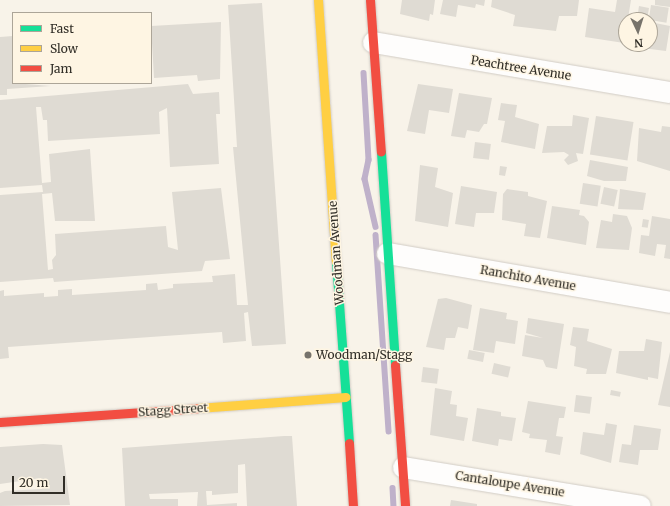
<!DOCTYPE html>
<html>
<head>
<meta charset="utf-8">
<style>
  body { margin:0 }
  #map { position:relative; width:670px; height:506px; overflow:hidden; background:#f8f3e9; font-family:Merriweather,serif }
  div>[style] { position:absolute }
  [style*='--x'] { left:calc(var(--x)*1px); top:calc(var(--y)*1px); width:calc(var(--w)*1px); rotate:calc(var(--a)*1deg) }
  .stream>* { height:5.5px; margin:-2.75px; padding:0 2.75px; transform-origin:2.75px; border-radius:2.75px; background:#bfb1ca }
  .building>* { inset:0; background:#dfdbd3; transform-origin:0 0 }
  .roads { filter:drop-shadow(0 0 1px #d1ccc5) drop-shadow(0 0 1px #d1ccc5) }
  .street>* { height:21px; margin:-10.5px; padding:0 10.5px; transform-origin:10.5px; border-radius:10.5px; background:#fefdfc }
  .fast>* { height:9px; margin:-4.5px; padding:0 4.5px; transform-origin:4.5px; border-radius:4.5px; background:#16e098 }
  .slow>* { height:9px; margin:-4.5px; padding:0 4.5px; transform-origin:4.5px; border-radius:4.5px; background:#ffcf43 }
  .jam>* { height:9px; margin:-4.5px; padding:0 4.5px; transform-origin:4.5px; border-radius:4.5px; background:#f24e42 }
  .dots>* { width:11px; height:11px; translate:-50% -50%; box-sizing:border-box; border:2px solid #fef5e3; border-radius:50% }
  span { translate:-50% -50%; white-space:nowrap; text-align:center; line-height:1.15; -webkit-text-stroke:3px #fef5e3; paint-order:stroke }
  .street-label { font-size:12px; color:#312e27 }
  .poi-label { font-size:12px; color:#312e27 }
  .left { translate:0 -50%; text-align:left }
  .legend { position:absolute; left:12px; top:12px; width:140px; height:72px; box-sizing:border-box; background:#fef5e3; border:1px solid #aca598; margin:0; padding:5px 7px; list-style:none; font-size:12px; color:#312e27 }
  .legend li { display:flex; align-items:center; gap:8px; height:20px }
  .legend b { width:20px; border:1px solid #aca598 }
  .north { position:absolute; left:618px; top:12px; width:40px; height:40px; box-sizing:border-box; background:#fef5e3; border:1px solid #aca598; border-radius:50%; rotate:176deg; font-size:11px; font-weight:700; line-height:16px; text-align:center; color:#312e27 }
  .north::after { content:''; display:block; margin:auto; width:14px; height:18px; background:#77736b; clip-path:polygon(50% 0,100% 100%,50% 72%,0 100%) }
  .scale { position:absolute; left:12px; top:476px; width:53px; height:18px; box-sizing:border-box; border:2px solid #312e27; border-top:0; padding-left:5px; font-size:12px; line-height:14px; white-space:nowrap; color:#312e27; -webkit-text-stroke:3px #fef5e3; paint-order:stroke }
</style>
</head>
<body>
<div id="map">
  <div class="stream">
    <div style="--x:364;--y:73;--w:87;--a:86.7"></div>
    <div style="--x:369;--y:160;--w:19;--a:102"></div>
    <div style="--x:365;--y:179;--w:49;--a:77.1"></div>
    <div style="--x:376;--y:235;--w:197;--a:86.2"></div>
    <div style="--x:393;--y:488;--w:18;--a:87"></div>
  </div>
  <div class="building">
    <div style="clip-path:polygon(402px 0,435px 0,433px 15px,430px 14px,429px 21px,400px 14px)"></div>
    <div style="clip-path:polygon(443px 0,485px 0,484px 6px,476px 4px,475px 8px,458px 5px,456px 17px,440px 14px)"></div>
    <div style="clip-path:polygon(492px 0,579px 0,577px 16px,559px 16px,556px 31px,513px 26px,515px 15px,491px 7px)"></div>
    <div style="clip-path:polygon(617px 0,631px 0,624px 43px,585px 37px,589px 8px,615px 12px)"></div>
    <div style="clip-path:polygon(655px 0,670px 0,670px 7px,655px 5px)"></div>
    <div style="clip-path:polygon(262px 3px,286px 344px,252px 346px,248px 312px,244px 313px,246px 341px,223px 343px,222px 332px,8px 347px,9px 358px,0 359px,0 291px,4px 290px,4px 296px,44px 293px,44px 297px,58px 296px,58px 290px,72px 289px,72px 295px,146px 290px,146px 284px,157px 283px,158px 290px,173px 288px,173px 284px,213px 282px,212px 276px,235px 274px,237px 305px,248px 305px,233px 147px,237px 147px,228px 5px)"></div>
    <div style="left:651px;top:5px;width:18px;height:15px;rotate:9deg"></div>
    <div style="clip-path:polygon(639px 6px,649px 8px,647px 20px,637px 20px)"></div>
    <div style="clip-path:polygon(221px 22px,220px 79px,198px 81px,197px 75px,154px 78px,151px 26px)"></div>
    <div style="clip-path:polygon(650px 22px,670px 26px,666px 51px,634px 47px,650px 44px)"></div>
    <div style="clip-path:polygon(13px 36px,13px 83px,51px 86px,7px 89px,7px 95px,0 95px,0 37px)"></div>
    <div style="clip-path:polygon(188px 84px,193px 94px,219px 92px,220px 114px,216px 114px,219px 164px,170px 167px,167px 108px,159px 112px,160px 134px,48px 141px,47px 120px,43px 120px,41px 107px,36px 107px,42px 183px,51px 182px,49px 154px,90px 149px,95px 221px,55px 221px,52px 193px,42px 194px,48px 270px,53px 269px,52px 260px,56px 255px,55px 234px,166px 226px,168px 247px,178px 250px,172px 192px,221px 188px,230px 259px,205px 261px,202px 271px,54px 282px,53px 278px,0 282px,0 195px,43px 192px,42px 185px,0 188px,0 100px)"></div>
    <div style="clip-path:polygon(418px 84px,453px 89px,449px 113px,429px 110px,425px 134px,407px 131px)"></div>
    <div style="clip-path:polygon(459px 93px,492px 98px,487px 124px,484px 124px,479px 132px,467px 130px,465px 138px,451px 136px)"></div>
    <div style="clip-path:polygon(501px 103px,517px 105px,515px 117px,539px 124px,535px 149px,501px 142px,505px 121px,498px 120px)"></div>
    <div style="clip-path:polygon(573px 115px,589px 118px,583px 154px,576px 153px,578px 161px,568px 165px,564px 160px,569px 155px,564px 152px,542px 153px,547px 126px,572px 126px)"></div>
    <div style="left:596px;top:116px;width:38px;height:39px;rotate:9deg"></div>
    <div style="clip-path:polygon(662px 126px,670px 127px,670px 171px,637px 161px,639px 128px,661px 132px)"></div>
    <div style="left:475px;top:142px;width:16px;height:16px;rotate:7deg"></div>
    <div style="clip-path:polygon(590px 160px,628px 167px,626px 181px,604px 181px,587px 176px)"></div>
    <div style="clip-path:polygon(420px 165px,438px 168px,435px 187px,453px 193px,448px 227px,415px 221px)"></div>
    <div style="clip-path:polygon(500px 166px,507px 167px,505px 176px,499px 175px)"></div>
    <div style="left:583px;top:183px;width:18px;height:21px;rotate:9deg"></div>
    <div style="clip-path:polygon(461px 186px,497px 192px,494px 213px,476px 213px,474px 227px,455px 224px)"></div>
    <div style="left:604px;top:187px;width:14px;height:17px;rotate:12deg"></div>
    <div style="clip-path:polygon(507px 189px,528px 192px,528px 196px,547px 201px,540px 238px,524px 236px,526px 224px,502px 220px,503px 194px)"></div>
    <div style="clip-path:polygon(620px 189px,646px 193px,643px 210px,618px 209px)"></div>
    <div style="clip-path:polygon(552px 206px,580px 210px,579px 215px,584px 216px,589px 222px,586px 245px,547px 238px)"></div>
    <div style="clip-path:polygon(613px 214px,627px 216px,632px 228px,629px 250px,596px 248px,601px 220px,612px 222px)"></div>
    <div style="clip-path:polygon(652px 216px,670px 219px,670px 259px,664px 258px,666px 245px,657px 244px,655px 256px,639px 253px,641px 235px,649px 236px)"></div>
    <div style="left:643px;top:219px;width:6px;height:8px;rotate:9deg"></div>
    <div style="clip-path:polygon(446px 298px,472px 305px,468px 329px,458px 327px,455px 338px,446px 338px,444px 350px,426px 347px,438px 299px)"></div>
    <div style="clip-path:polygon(480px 308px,507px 313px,506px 319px,518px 321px,515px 344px,496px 341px,494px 353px,473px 350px)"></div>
    <div style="clip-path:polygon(528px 318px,564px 324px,557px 369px,546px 367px,543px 360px,522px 356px,525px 335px,543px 338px,526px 333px)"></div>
    <div style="clip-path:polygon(573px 327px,589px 329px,587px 341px,612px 349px,606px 374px,586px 374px,587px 369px,574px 366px,576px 347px,570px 345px)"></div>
    <div style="clip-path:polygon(646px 339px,662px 342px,658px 379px,648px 377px,648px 380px,616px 373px,619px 351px,644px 351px)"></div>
    <div style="left:469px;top:350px;width:16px;height:9px;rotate:11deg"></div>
    <div style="clip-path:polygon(670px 352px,670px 407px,658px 405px)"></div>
    <div style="left:494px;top:363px;width:17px;height:11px;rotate:13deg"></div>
    <div style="left:423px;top:367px;width:16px;height:15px;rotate:7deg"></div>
    <div style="clip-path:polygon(435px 388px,452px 391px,450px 404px,457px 405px,456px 416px,468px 418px,464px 441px,430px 435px)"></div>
    <div style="left:611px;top:390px;width:10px;height:5px;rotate:11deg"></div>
    <div style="left:576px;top:395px;width:16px;height:17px;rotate:7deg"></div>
    <div style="clip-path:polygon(528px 401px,566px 407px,564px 418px,559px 418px,556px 436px,563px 437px,560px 455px,545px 452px,547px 440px,529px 438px,530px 434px,522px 432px)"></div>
    <div style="clip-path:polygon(477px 408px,501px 412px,501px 416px,516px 418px,512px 441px,499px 439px,498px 446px,472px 441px)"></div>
    <div style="clip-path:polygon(606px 423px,617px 425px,611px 463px,580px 454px,583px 432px,604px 435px)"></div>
    <div style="clip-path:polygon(634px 425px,661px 429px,658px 450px,640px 450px,638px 465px,619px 462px,622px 444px,631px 445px)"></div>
    <div style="clip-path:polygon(284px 436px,292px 436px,297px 506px,247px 506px,245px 464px,238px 465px,238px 493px,212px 495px,212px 491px,206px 491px,207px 505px,237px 503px,237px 506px,197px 506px,198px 492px,149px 494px,150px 499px,178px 499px,178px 506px,125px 506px,122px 448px)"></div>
    <div style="clip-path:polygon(43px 444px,62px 445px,70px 505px,0 506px,0 493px,5px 491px,42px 489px,41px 478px,0 484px,0 447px)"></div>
    <div style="clip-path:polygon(451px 500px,477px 504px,477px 506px,450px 506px)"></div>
  </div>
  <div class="roads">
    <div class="street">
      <div style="--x:373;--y:42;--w:301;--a:9.6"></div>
      <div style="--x:387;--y:253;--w:287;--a:9.8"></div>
      <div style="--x:403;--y:467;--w:240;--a:9.3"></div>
    </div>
    <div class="fast">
      <div style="--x:381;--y:152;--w:213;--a:86.2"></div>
      <div style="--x:336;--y:261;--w:182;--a:85.9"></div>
    </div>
    <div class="slow">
      <div style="--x:318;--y:0;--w:262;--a:86.1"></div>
      <div style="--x:198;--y:408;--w:148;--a:-4.3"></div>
    </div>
    <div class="jam">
      <div style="--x:370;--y:0;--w:152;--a:85.9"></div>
      <div style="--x:395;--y:365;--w:141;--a:85.9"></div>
      <div style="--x:0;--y:422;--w:198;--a:-4"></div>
      <div style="--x:349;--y:443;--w:63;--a:86.4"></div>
    </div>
  </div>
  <div class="dots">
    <div style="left:308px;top:355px;background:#77736b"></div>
  </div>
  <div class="street-label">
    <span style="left:521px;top:68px;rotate:9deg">Peachtree Avenue</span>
    <span style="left:336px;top:253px;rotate:-94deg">Woodman Avenue</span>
    <span style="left:528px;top:278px;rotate:10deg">Ranchito Avenue</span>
    <span style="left:173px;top:410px;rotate:-4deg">Stagg Street</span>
    <span style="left:510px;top:484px;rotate:9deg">Cantaloupe Avenue</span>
  </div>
  <div class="poi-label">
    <span class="left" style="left:316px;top:355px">Woodman/Stagg</span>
  </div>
  <ul class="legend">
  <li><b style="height:5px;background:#16e098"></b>Fast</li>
  <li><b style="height:5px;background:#ffcf43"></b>Slow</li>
  <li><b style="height:5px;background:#f24e42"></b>Jam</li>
  </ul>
  <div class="north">N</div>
  <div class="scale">20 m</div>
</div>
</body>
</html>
